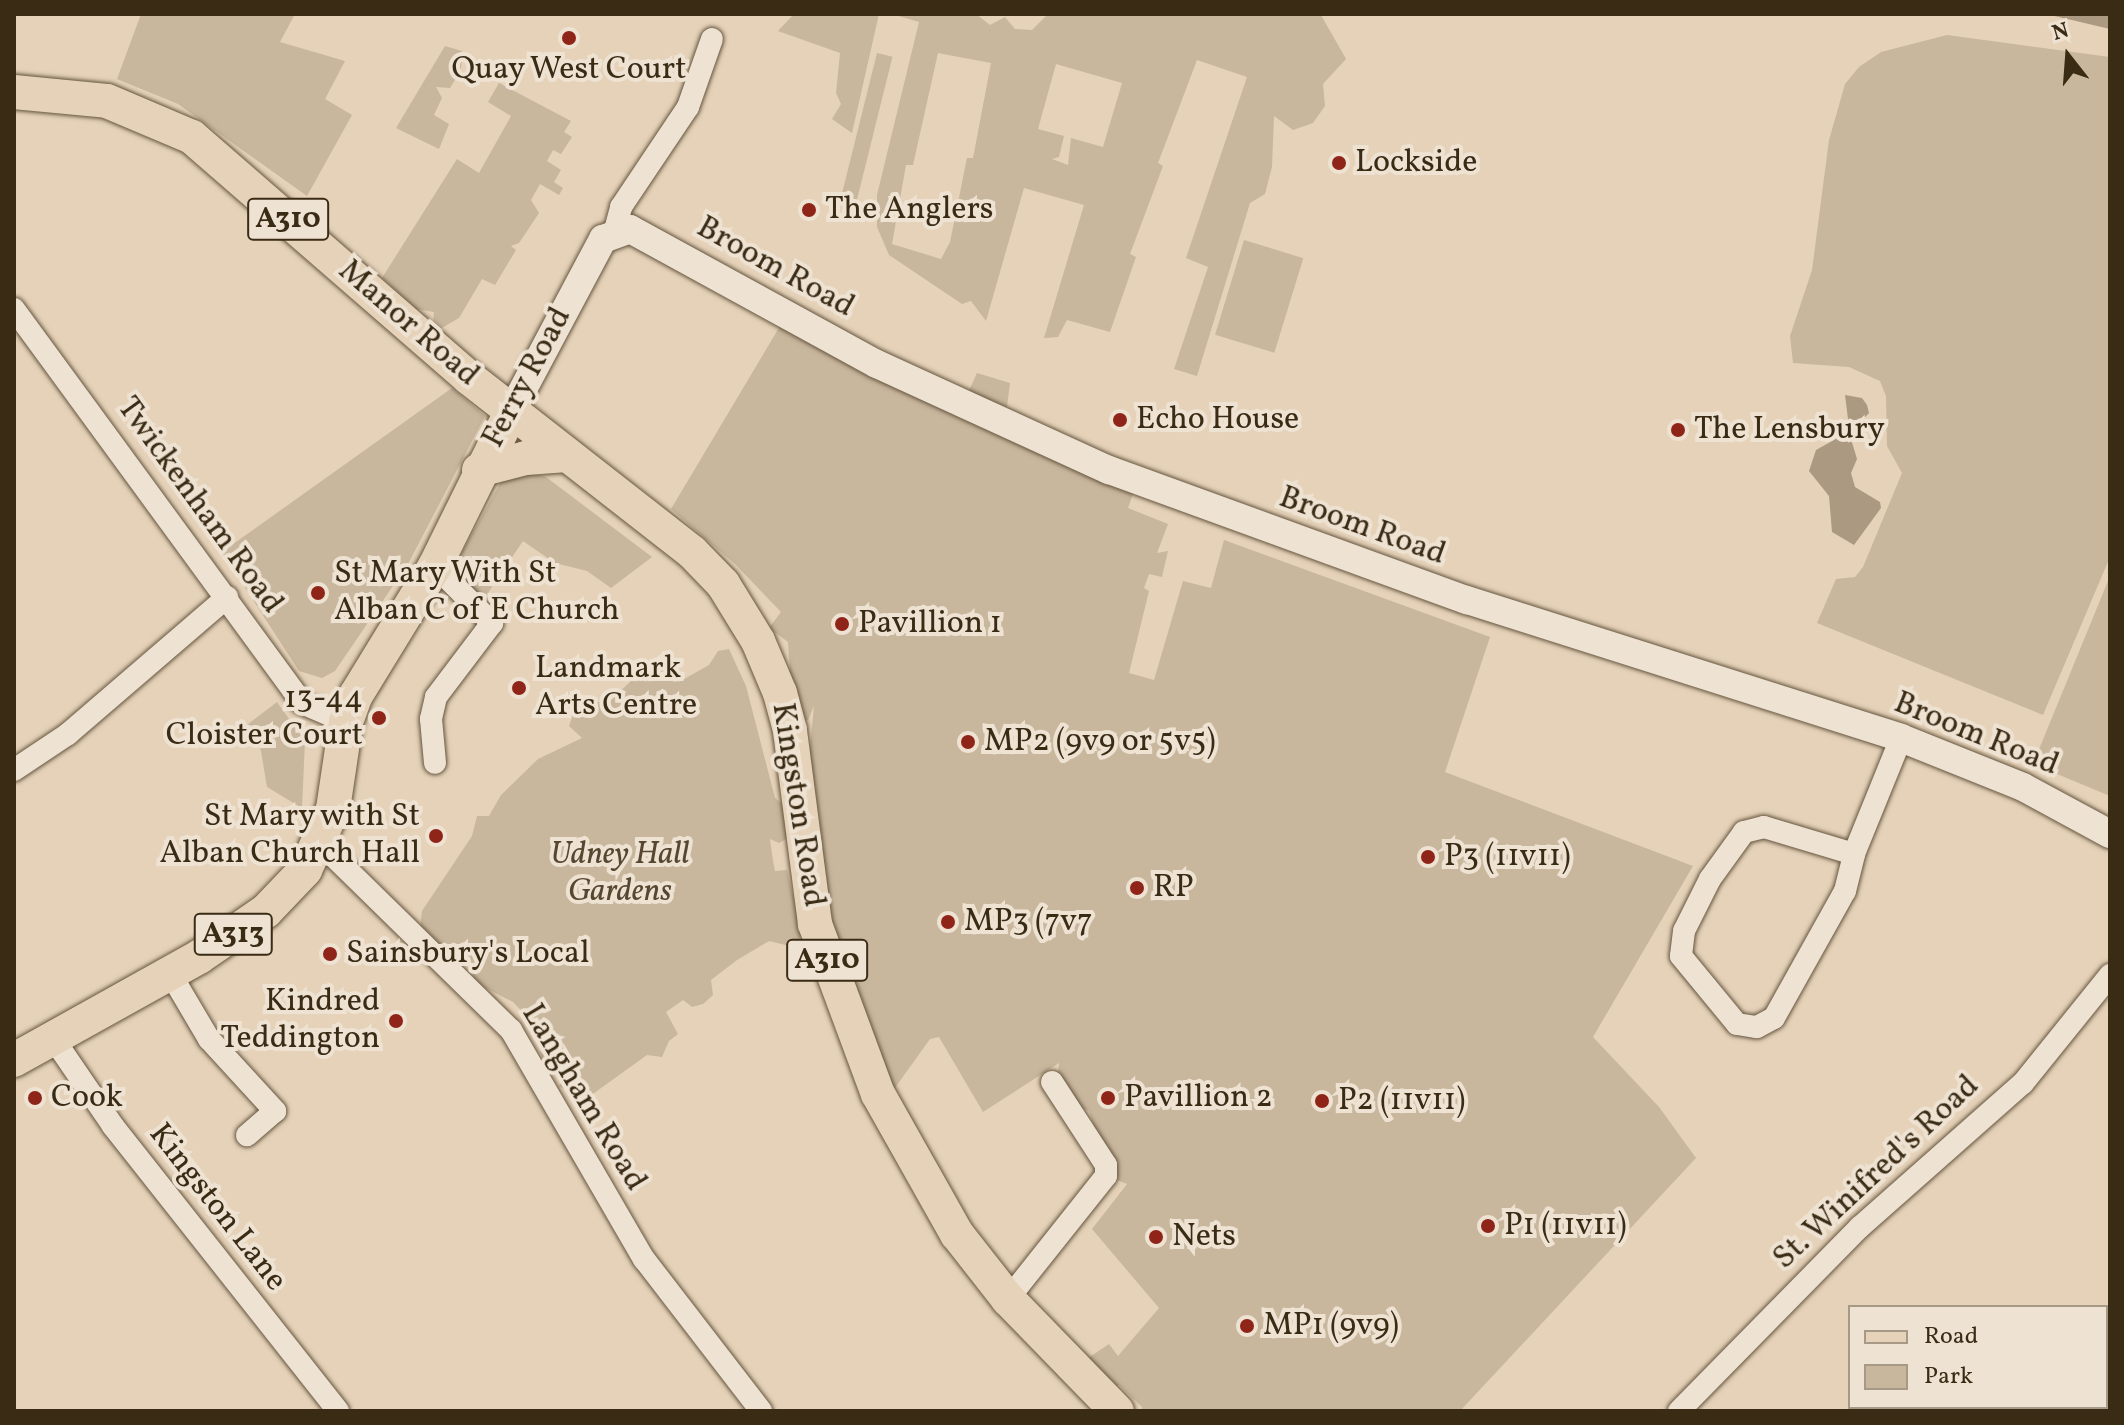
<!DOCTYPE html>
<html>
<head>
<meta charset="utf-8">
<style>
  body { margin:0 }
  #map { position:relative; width:2124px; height:1425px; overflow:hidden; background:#e5d2b9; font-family:Vollkorn,serif }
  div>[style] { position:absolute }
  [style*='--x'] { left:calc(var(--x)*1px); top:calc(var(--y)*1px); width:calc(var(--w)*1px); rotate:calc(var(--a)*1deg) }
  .green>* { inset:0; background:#c8b69d; transform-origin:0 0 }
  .water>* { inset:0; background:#ab9981 }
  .roads { filter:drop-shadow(0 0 2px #65553e) drop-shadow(0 0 2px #65553e) }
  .minor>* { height:22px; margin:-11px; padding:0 11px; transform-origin:11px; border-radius:11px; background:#eee2d2 }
  .tertiary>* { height:28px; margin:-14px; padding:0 14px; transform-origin:14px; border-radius:14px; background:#eee2d2 }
  .primary>* { height:34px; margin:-17px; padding:0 17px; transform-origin:17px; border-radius:17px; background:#e5d2b9 }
  .dots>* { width:22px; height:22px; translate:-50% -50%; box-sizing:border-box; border:4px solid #eee2d2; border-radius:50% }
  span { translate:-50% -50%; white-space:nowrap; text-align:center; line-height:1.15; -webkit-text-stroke:8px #eee2d2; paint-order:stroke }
  .shield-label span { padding:2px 6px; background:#eee2d2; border:2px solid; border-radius:6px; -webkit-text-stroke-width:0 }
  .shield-label { font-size:30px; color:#3a2b15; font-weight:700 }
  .poi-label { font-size:32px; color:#3a2b15 }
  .left { translate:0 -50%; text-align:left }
  .right { translate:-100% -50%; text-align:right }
  .street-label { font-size:32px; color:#3a2b15 }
  .park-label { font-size:32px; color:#564730; font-style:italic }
  .frame { position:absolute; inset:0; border:16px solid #3a2b15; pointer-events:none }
  .legend { position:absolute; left:1848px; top:1305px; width:260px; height:104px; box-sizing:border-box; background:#eee2d2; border:2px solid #a69986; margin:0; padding:10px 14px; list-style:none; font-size:24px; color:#3a2b15 }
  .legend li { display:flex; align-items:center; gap:16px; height:40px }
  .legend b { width:40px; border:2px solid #a69986 }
  .north { position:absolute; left:2028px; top:16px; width:80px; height:80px; -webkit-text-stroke:6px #eee2d2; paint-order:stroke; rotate:343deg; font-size:22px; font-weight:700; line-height:32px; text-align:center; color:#3a2b15 }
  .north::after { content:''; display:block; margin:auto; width:28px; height:36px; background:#3a2b15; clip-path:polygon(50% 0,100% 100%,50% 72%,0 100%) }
</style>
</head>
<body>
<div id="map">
  <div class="green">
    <div style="clip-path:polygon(141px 14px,295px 14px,280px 42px,345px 61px,325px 99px,352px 115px,307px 196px,178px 104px,117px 79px)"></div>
    <div style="clip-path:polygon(794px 14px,879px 14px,852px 133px,832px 119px,841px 104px,836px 93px,840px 53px,778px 31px)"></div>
    <div style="clip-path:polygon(evenodd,892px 14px,976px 14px,990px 25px,1005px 17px,1015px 29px,1032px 30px,1048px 14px,1321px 15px,1346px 59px,1323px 84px,1325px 106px,1313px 123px,1293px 130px,1274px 116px,1272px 167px,1265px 194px,1250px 203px,1197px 376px,1174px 369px,1208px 267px,1186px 258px,1247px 77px,1197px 60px,1158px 163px,1163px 166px,1130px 254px,1136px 257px,1110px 332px,1067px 320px,1058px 337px,1044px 338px,1084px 205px,1024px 188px,986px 321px,971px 301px,962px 304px,889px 255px,877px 227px,877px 195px,919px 22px,892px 14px,938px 53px,991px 63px,973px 158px,967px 158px,950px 242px,941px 259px,892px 244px,906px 165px,913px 165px,938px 53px,892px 14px,1056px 64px,1122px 83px,1103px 147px,1071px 138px,1068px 165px,1052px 159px,1059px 157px,1064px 136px,1038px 129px,1056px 64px)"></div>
    <div style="clip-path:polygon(1947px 35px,2110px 57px,2110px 557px,2043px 715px,1817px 623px,1836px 579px,1855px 577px,1863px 567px,1902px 473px,1887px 446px,1886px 396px,1880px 381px,1849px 367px,1793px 363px,1790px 336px,1812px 270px,1829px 140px,1845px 84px,1859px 67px,1881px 52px)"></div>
    <div style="clip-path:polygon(445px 46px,462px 51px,461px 70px,450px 88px,436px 87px,442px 98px,434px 115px,449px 124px,439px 149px,396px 128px)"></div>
    <div style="left:877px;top:53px;width:16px;height:150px;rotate:14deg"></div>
    <div style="clip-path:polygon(499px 83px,571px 121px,564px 132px,572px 137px,561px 154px,553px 150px,547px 161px,561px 170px,554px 182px,563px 188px,559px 195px,540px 184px,531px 200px,539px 213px,519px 243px,511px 246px,516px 250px,495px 285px,482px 279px,459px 318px,440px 329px,433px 324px,434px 312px,416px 309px,382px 278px,457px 159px,479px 173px,511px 116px,488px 102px)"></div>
    <div style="left:1244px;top:240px;width:62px;height:99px;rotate:17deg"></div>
    <div style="clip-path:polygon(783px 321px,962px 419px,1133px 494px,1128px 508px,1168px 524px,1157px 553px,1168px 551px,1162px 577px,1149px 574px,1144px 588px,1149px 591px,1129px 673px,1154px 680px,1183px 581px,1211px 588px,1224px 540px,1490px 637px,1445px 772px,1693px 866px,1593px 1037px,1659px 1107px,1696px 1158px,1460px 1411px,1141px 1411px,1142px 1407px,1119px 1385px,1110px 1391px,1088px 1358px,1109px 1344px,1118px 1356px,1159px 1308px,1092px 1229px,1127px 1184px,1112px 1178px,1089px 1111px,1077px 1106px,1058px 1074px,1059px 1063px,983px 1112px,939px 1037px,930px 1039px,892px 1092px,828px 914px,831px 909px,824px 904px,808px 770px,814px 706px,808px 720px,793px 720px,788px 642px,769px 628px,781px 612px,736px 565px,671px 509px)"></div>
    <div style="clip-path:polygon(977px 373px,1010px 383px,1007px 407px,968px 393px)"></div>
    <div style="clip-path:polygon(452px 388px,485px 416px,408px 564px,335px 671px,322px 678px,299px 671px,222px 552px)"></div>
    <div style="clip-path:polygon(524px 471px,546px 477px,652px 557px,611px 588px,587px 571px,555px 563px,523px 541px,484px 599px,451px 572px,503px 478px)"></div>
    <div style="clip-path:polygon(2110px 576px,2110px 796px,2033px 764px)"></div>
    <div style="clip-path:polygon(729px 649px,746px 686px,775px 798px,786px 807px,791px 836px,779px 843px,770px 839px,773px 861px,775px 871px,787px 870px,802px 934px,794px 947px,769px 941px,737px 960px,711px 980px,713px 995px,703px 1004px,692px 1007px,683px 1000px,666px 1012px,678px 1034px,669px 1041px,662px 1057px,647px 1055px,583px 1101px,559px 1086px,566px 1074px,555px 1057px,544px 1061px,540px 1052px,546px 1042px,531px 1021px,513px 1002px,474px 982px,471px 965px,445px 954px,420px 928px,422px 911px,472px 836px,477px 816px,489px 816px,501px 795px,538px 759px,582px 738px,569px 726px,575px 709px,587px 699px,607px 704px,633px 679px,643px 659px,667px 662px,681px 677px,679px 682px,709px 665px,718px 651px)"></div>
    <div style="clip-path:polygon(277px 702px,305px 741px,302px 808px,267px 787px,261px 751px,248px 724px)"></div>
  </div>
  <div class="water">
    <div style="clip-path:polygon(2046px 14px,2110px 14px,2110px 29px)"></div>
    <div style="clip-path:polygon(1845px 395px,1862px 398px,1867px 405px,1869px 413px,1854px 429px,1849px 427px)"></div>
    <div style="clip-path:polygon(1841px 436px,1851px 439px,1857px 459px,1851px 473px,1855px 487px,1880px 502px,1881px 508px,1854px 545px,1832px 532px,1829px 496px,1809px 471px,1816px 450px)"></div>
  </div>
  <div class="roads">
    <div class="minor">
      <div style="--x:615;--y:230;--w:24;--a:-75"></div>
      <div style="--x:621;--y:207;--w:120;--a:-56.2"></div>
      <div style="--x:688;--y:107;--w:72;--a:-70.6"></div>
      <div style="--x:14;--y:309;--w:488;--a:53.8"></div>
      <div style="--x:302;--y:703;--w:48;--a:23.4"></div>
      <div style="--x:435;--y:566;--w:81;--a:45"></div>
      <div style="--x:492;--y:623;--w:93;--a:127.1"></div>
      <div style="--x:436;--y:697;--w:23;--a:103"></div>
      <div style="--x:431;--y:719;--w:44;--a:84.8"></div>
      <div style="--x:14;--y:770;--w:65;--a:-33.7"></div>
      <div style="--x:68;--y:734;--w:210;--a:-40.7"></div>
      <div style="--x:321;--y:844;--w:266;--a:44.4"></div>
      <div style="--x:511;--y:1030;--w:265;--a:59.9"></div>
      <div style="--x:644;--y:1259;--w:192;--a:52.4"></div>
      <div style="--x:1854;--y:854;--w:94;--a:-163.3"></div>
      <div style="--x:1764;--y:827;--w:21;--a:166"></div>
      <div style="--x:1744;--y:832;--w:58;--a:125.9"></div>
      <div style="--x:1710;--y:879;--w:58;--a:116.6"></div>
      <div style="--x:1684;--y:931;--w:25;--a:97"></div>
      <div style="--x:1681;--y:956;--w:88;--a:50.5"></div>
      <div style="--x:1737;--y:1024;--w:20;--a:9"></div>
      <div style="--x:1757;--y:1027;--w:19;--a:-28"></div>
      <div style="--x:1774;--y:1018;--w:145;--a:-60.8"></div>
      <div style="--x:1845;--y:891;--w:38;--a:-76"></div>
      <div style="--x:1854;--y:854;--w:125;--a:-67.9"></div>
      <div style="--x:170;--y:973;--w:77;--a:59.4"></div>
      <div style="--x:209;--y:1039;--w:98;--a:47.5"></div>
      <div style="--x:275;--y:1111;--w:37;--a:139"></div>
      <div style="--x:53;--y:1038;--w:107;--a:55.7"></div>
      <div style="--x:113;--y:1126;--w:363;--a:51.7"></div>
      <div style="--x:1008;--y:1299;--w:157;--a:-51.5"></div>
      <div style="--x:1106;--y:1176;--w:11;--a:-90"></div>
      <div style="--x:1106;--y:1165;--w:99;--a:-123"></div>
      <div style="--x:2106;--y:1356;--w:6;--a:-51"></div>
      <div style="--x:1679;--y:1411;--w:258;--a:-45.5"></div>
      <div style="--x:1860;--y:1227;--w:217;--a:-41.5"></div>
      <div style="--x:2023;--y:1083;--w:139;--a:-51.1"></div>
      <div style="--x:2067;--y:1411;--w:5;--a:-53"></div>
    </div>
    <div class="tertiary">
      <div style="--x:512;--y:410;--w:194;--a:-62"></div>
      <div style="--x:603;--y:239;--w:29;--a:-20"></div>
      <div style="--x:630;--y:229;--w:281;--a:28.7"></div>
      <div style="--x:877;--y:364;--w:255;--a:24.6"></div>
      <div style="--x:1109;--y:470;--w:381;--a:20"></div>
      <div style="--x:1467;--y:600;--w:455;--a:17.6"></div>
      <div style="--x:1901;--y:738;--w:131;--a:21.9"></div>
      <div style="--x:2023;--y:787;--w:99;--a:28.4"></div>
    </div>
    <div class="primary">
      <div style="--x:14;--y:92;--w:93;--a:5.5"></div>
      <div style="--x:107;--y:101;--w:92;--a:23"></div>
      <div style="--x:192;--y:137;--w:366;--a:41"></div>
      <div style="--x:468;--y:377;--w:284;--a:38"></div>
      <div style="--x:692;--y:552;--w:45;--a:45.9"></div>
      <div style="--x:723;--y:584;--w:67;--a:58.4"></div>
      <div style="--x:758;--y:641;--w:56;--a:67.1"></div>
      <div style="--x:780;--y:693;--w:39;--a:75"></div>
      <div style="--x:790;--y:731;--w:195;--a:82.6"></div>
      <div style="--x:815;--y:924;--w:181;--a:69.7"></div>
      <div style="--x:878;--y:1094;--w:161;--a:60.6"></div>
      <div style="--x:957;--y:1234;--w:83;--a:51.9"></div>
      <div style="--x:1008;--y:1299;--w:156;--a:45.8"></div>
      <div style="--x:479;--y:470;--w:49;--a:-14.3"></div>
      <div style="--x:526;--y:458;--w:41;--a:-4.2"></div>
      <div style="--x:14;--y:1060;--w:212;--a:-29.1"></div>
      <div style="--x:199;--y:957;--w:81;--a:-34.5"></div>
      <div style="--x:266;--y:911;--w:57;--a:-46.4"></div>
      <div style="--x:305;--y:870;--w:67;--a:-65.3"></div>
      <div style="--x:333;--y:809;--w:88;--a:-81.5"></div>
      <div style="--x:346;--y:722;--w:29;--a:-70"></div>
      <div style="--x:356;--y:695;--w:151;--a:-58.5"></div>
      <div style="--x:435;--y:566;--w:174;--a:-63.7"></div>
    </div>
  </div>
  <div class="dots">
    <div style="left:569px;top:38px;background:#8f2418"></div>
    <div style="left:1339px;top:163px;background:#8f2418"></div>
    <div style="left:809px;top:210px;background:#8f2418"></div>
    <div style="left:1120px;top:420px;background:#8f2418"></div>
    <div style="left:1678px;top:430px;background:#8f2418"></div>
    <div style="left:318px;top:593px;background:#8f2418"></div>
    <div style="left:842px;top:624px;background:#8f2418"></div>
    <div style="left:519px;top:688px;background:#8f2418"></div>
    <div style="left:379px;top:718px;background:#8f2418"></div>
    <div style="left:968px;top:742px;background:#8f2418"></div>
    <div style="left:436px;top:836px;background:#8f2418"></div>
    <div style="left:1428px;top:857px;background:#8f2418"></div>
    <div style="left:1137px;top:888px;background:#8f2418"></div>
    <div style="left:948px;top:922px;background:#8f2418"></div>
    <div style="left:330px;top:954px;background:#8f2418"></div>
    <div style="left:396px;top:1021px;background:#8f2418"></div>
    <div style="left:35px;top:1098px;background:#8f2418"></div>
    <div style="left:1108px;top:1098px;background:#8f2418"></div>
    <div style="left:1322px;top:1101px;background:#8f2418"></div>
    <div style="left:1488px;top:1226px;background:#8f2418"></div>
    <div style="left:1156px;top:1237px;background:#8f2418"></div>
    <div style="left:1247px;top:1326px;background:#8f2418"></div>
  </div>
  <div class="shield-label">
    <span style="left:288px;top:219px">A310</span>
    <span style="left:233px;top:934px">A313</span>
    <span style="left:827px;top:960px">A310</span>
  </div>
  <div class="poi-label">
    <span style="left:569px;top:70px">Quay West Court</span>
    <span class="left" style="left:1355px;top:163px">Lockside</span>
    <span class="left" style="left:825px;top:210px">The Anglers</span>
    <span class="left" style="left:1136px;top:420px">Echo House</span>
    <span class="left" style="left:1694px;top:430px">The Lensbury</span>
    <span class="left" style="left:334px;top:593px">St Mary With St<br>Alban C of E Church</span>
    <span class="left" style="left:858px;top:624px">Pavillion 1</span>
    <span class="left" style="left:535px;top:688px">Landmark<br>Arts Centre</span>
    <span class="right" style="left:363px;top:718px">13-44<br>Cloister Court</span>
    <span class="left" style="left:984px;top:742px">MP2 (9v9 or 5v5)</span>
    <span class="right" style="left:420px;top:836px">St Mary with St<br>Alban Church Hall</span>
    <span class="left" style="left:1444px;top:857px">P3 (11v11)</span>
    <span class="left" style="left:1153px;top:888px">RP</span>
    <span class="left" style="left:964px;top:922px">MP3 (7v7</span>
    <span class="left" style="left:346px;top:954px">Sainsbury's Local</span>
    <span class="right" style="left:380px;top:1021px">Kindred<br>Teddington</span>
    <span class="left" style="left:51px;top:1098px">Cook</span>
    <span class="left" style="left:1124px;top:1098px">Pavillion 2</span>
    <span class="left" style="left:1338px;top:1101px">P2 (11v11)</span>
    <span class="left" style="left:1504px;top:1226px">P1 (11v11)</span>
    <span class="left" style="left:1172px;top:1237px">Nets</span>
    <span class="left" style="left:1263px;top:1326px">MP1 (9v9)</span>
  </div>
  <div class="street-label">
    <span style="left:775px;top:268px;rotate:29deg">Broom Road</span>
    <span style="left:408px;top:324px;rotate:41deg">Manor Road</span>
    <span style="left:528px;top:378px;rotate:-62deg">Ferry Road</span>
    <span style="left:199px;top:506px;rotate:54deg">Twickenham Road</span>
    <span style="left:1362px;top:527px;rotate:20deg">Broom Road</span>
    <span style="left:1976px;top:735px;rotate:22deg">Broom Road</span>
    <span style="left:797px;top:805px;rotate:81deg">Kingston Road</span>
    <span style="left:583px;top:1098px;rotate:59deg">Langham Road</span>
    <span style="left:1877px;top:1173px;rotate:-43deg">St. Winifred's Road</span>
    <span style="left:217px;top:1208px;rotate:52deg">Kingston Lane</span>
  </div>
  <div class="park-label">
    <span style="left:620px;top:874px">Udney Hall<br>Gardens</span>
  </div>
  <div class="frame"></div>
  <ul class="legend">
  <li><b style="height:10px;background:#e5d2b9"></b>Road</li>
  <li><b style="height:22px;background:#c8b69d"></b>Park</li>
  </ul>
  <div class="north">N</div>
</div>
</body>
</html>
